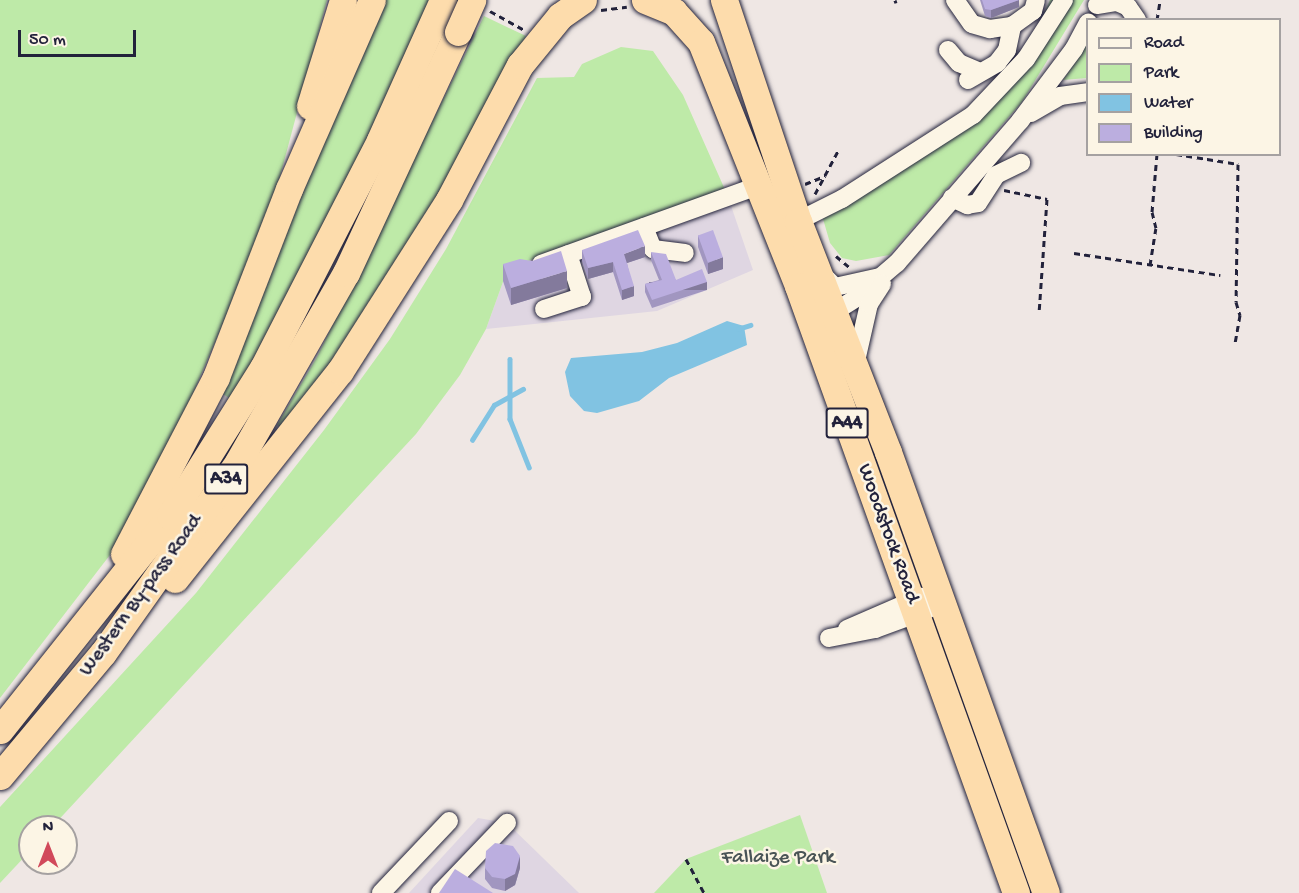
<!DOCTYPE html>
<html>
<head>
<meta charset="utf-8">
<style>
  body { margin:0 }
  #map { position:relative; width:1299px; height:893px; overflow:hidden; background:#efe7e4; font-family:"Gochi Hand",sans-serif }
  div>[style] { position:absolute }
  [style*='--x'] { left:calc(var(--x)*1px); top:calc(var(--y)*1px); width:calc(var(--w)*1px); rotate:calc(var(--a)*1deg) }
  .built>* { inset:0; background:#dfd6e2 }
  .green>* { inset:0; background:#beeaa8 }
  .water>* { inset:0; background:#81c3e2 }
  .stream>* { height:4.5px; margin:-2.25px; padding:0 2.25px; transform-origin:2.25px; border-radius:2.25px; background:#81c3e2 }
  .path>* { height:3px; margin-top:-1.5px; transform-origin:0; background:repeating-linear-gradient(90deg,#22223b 0 6px,transparent 0 10.5px) }
  .roads { filter:drop-shadow(0 0 2px #22223b) drop-shadow(0 0 2px #22223b) }
  .minor>* { height:18px; margin:-9px; padding:0 9px; transform-origin:9px; border-radius:9px; background:#fcf5e5 }
  .highway>* { height:27px; margin:-13.5px; padding:0 13.5px; transform-origin:13.5px; border-radius:13.5px; background:#fddcac }
  .bridges { filter:drop-shadow(0 0 2px #22223b) drop-shadow(0 0 2px #22223b) }
  .highway-bridge>* { height:27px; margin:-13.5px; padding:0 13.5px; transform-origin:13.5px; border-radius:13.5px; background:#fddcac }
  .wall>* { inset:0; background:#a196c0 }
  .shaded-wall>* { inset:0; background:#837a9c; transform-origin:0 0 }
  .building>* { inset:0; background:#bbaedf; transform-origin:0 0 }
  span { translate:-50% -50%; white-space:nowrap; text-align:center; line-height:1.15; -webkit-text-stroke:5px #fcf5e5; paint-order:stroke }
  .shield-label span { padding:2px 4px; background:#fcf5e5; border:2px solid; border-radius:4px; -webkit-text-stroke-width:0 }
  .shield-label { font-size:20px; color:#22223b; font-weight:700 }
  .street-label { font-size:21px; color:#22223b }
  .park-label { font-size:21px; color:#495456 }
  .legend { position:absolute; left:1086px; top:18px; width:195px; height:138px; box-sizing:border-box; background:#fcf5e5; border:2px solid #a5a1a1; margin:0; padding:8px 10px; list-style:none; font-size:18px; color:#22223b }
  .legend li { display:flex; align-items:center; gap:12px; height:30px }
  .legend b { width:30px; border:2px solid #a5a1a1 }
  .north { position:absolute; left:18px; top:815px; width:60px; height:60px; box-sizing:border-box; background:#fcf5e5; border:2px solid #a5a1a1; border-radius:50%; rotate:0deg; font-size:16px; font-weight:700; line-height:24px; text-align:center; color:#22223b }
  .north::after { content:''; display:block; margin:auto; width:21px; height:27px; background:#d1495b; clip-path:polygon(50% 0,100% 100%,50% 72%,0 100%) }
  .scale { position:absolute; left:18px; top:30px; width:118px; height:27px; box-sizing:border-box; border:3px solid #22223b; border-top:0; padding-left:8px; font-size:18px; line-height:21px; white-space:nowrap; color:#22223b; -webkit-text-stroke:4px #fcf5e5; paint-order:stroke }
</style>
</head>
<body>
<div id="map">
  <div class="built">
    <div style="clip-path:polygon(728px 197px,753px 270px,657px 311px,486px 329px,508px 268px)"></div>
    <div style="clip-path:polygon(478px 818px,507px 823px,579px 893px,409px 893px)"></div>
  </div>
  <div class="green">
    <div style="clip-path:polygon(0 0,327px 0,270px 214px,185px 412px,113px 551px,0 698px)"></div>
    <div style="clip-path:polygon(385px 0,430px 0,357px 166px,300px 280px,231px 399px,218px 391px)"></div>
    <div style="clip-path:polygon(1050px 0,1084px 0,1022px 102px,889px 255px,856px 261px,842px 258px,830px 243px,821px 212px,919px 153px,992px 89px,1034px 36px)"></div>
    <div style="clip-path:polygon(484px 16px,526px 36px,414px 240px,285px 430px,277px 425px,317px 357px)"></div>
    <div style="clip-path:polygon(1087px 43px,1087px 78px,1063px 80px,1079px 57px)"></div>
    <div style="clip-path:polygon(621px 47px,653px 51px,683px 95px,726px 192px,508px 268px,486px 329px,460px 375px,416px 434px,52px 827px,30px 827px,30px 851px,0 883px,0 807px,196px 593px,324px 430px,390px 339px,446px 249px,537px 78px,574px 77px,582px 64px)"></div>
    <div style="clip-path:polygon(800px 815px,827px 893px,654px 893px,686px 859px)"></div>
  </div>
  <div class="water">
    <div style="clip-path:polygon(727px 321px,744px 326px,747px 345px,669px 378px,639px 401px,597px 413px,584px 411px,570px 396px,565px 372px,571px 358px,642px 352px,677px 343px)"></div>
  </div>
  <div class="stream">
    <div style="--x:738;--y:329;--w:13;--a:-18"></div>
    <div style="--x:510;--y:359;--w:60;--a:90"></div>
    <div style="--x:510;--y:419;--w:52;--a:68.4"></div>
    <div style="--x:472;--y:440;--w:41;--a:-57.8"></div>
    <div style="--x:494;--y:405;--w:33;--a:-29"></div>
  </div>
  <div class="path">
    <div style="--x:895;--y:0;--w:3;--a:72"></div>
    <div style="--x:601;--y:10;--w:26;--a:-7"></div>
    <div style="--x:490;--y:11;--w:39;--a:29"></div>
    <div style="--x:1157;--y:20;--w:20;--a:-81"></div>
    <div style="--x:1176;--y:154;--w:63;--a:9.2"></div>
    <div style="--x:1238;--y:164;--w:138;--a:90.8"></div>
    <div style="--x:1236;--y:302;--w:14;--a:73"></div>
    <div style="--x:1240;--y:315;--w:29;--a:100"></div>
    <div style="--x:805;--y:184;--w:22;--a:-22"></div>
    <div style="--x:1004;--y:190;--w:44;--a:11.8"></div>
    <div style="--x:1047;--y:199;--w:115;--a:94"></div>
    <div style="--x:815;--y:194;--w:49;--a:-61.9"></div>
    <div style="--x:1074;--y:253;--w:148;--a:8.6"></div>
    <div style="--x:836;--y:256;--w:17;--a:40"></div>
    <div style="--x:1150;--y:265;--w:37;--a:-81"></div>
    <div style="--x:1156;--y:228;--w:16;--a:-104"></div>
    <div style="--x:1152;--y:212;--w:58;--a:-85.1"></div>
    <div style="--x:686;--y:859;--w:38;--a:62"></div>
  </div>
  <div class="roads">
    <div class="minor">
      <div style="--x:955;--y:0;--w:29;--a:55"></div>
      <div style="--x:972;--y:24;--w:19;--a:16"></div>
      <div style="--x:990;--y:29;--w:22;--a:-8"></div>
      <div style="--x:1097;--y:5;--w:20;--a:-9"></div>
      <div style="--x:1117;--y:2;--w:12;--a:24"></div>
      <div style="--x:1128;--y:7;--w:16;--a:55"></div>
      <div style="--x:948;--y:50;--w:17;--a:50"></div>
      <div style="--x:959;--y:63;--w:21;--a:23"></div>
      <div style="--x:968;--y:80;--w:34;--a:-30"></div>
      <div style="--x:997;--y:63;--w:16;--a:-52"></div>
      <div style="--x:1007;--y:50;--w:25;--a:-78"></div>
      <div style="--x:1012;--y:26;--w:26;--a:-36"></div>
      <div style="--x:1033;--y:11;--w:11;--a:-75"></div>
      <div style="--x:1031;--y:113;--w:34;--a:-30"></div>
      <div style="--x:1060;--y:96;--w:28;--a:-8"></div>
      <div style="--x:952;--y:198;--w:17;--a:25"></div>
      <div style="--x:967;--y:205;--w:11;--a:-10"></div>
      <div style="--x:978;--y:203;--w:33;--a:-57"></div>
      <div style="--x:996;--y:175;--w:28;--a:-26"></div>
      <div style="--x:798;--y:221;--w:49;--a:-26.6"></div>
      <div style="--x:842;--y:199;--w:156;--a:-32.7"></div>
      <div style="--x:973;--y:115;--w:77;--a:-46.6"></div>
      <div style="--x:1026;--y:59;--w:70;--a:-57.2"></div>
      <div style="--x:644;--y:227;--w:24;--a:68"></div>
      <div style="--x:653;--y:249;--w:32;--a:7"></div>
      <div style="--x:541;--y:264;--w:231;--a:-19.8"></div>
      <div style="--x:819;--y:271;--w:23;--a:45"></div>
      <div style="--x:835;--y:287;--w:46;--a:-12.5"></div>
      <div style="--x:544;--y:309;--w:40;--a:-18"></div>
      <div style="--x:582;--y:297;--w:45;--a:-108"></div>
      <div style="--x:826;--y:317;--w:36;--a:-32"></div>
      <div style="--x:856;--y:298;--w:54;--a:-40.5"></div>
      <div style="--x:897;--y:263;--w:188;--a:-49.1"></div>
      <div style="--x:1020;--y:121;--w:90;--a:-53.1"></div>
      <div style="--x:1074;--y:49;--w:30;--a:-62"></div>
      <div style="--x:856;--y:361;--w:58;--a:-77.2"></div>
      <div style="--x:869;--y:304;--w:24;--a:-57"></div>
      <div style="--x:847;--y:629;--w:81;--a:-23.4"></div>
      <div style="--x:829;--y:638;--w:47;--a:-11.1"></div>
      <div style="--x:875;--y:629;--w:55;--a:-20.1"></div>
      <div style="--x:381;--y:893;--w:99;--a:-46.6"></div>
      <div style="--x:440;--y:893;--w:97;--a:-46.3"></div>
    </div>
    <div class="highway">
      <div style="--x:645;--y:0;--w:31;--a:22"></div>
      <div style="--x:674;--y:12;--w:40;--a:48"></div>
      <div style="--x:701;--y:42;--w:263;--a:68.3"></div>
      <div style="--x:798;--y:286;--w:645;--a:70.24"></div>
      <div style="--x:724;--y:0;--w:233;--a:71.5"></div>
      <div style="--x:798;--y:221;--w:248;--a:68.7"></div>
      <div style="--x:888;--y:452;--w:468;--a:70.3"></div>
      <div style="--x:310;--y:106;--w:111;--a:-72.7"></div>
      <div style="--x:124;--y:554;--w:199;--a:-62.5"></div>
      <div style="--x:216;--y:377;--w:202;--a:-68.8"></div>
      <div style="--x:289;--y:189;--w:206;--a:-66.3"></div>
      <div style="--x:175;--y:579;--w:265;--a:-51.6"></div>
      <div style="--x:340;--y:371;--w:203;--a:-57.5"></div>
      <div style="--x:449;--y:200;--w:153;--a:-62.3"></div>
      <div style="--x:520;--y:65;--w:63;--a:-50.8"></div>
      <div style="--x:560;--y:16;--w:28;--a:-35"></div>
      <div style="--x:0;--y:730;--w:273;--a:-51.5"></div>
      <div style="--x:170;--y:516;--w:175;--a:-57.9"></div>
      <div style="--x:263;--y:368;--w:256;--a:-62.8"></div>
      <div style="--x:380;--y:140;--w:154;--a:-65.8"></div>
      <div style="--x:0;--y:776;--w:160;--a:-50.1"></div>
      <div style="--x:103;--y:653;--w:234;--a:-54.7"></div>
      <div style="--x:238;--y:462;--w:218;--a:-60.3"></div>
      <div style="--x:346;--y:273;--w:266;--a:-65.1"></div>
    </div>
  </div>
  <div class="bridges">
    <div class="highway-bridge">
      <div style="--x:458;--y:32;--w:35;--a:-66"></div>
    </div>
  </div>
  <div class="wall">
    <div style="clip-path:polygon(980px 0,1019px 0,1019px 7px,991px 18px,985px 16px)"></div>
    <div style="clip-path:polygon(698px 235px,723px 269px,708px 274px,698px 247px)"></div>
    <div style="clip-path:polygon(582px 250px,645px 257px,627px 263px,634px 296px,622px 300px,613px 272px,588px 279px,582px 261px)"></div>
    <div style="clip-path:polygon(651px 252px,676px 280px,707px 290px,652px 308px,645px 292px,645px 284px,659px 280px,651px 260px)"></div>
    <div style="clip-path:polygon(503px 264px,567px 288px,511px 305px,503px 281px)"></div>
    <div style="clip-path:polygon(485px 868px,520px 868px,515px 885px,505px 891px,492px 888px,485px 879px)"></div>
  </div>
  <div class="shaded-wall">
    <div style="clip-path:polygon(1019px 0,1019px 7px,991px 18px,991px 10px)"></div>
    <div style="clip-path:polygon(645px 246px,645px 257px,624px 264px,624px 254px)"></div>
    <div style="clip-path:polygon(723px 257px,723px 269px,708px 274px,708px 263px)"></div>
    <div style="clip-path:polygon(613px 262px,613px 272px,588px 279px,588px 268px)"></div>
    <div style="clip-path:polygon(567px 271px,567px 288px,511px 305px,511px 288px)"></div>
    <div style="left:707px;top:282px;width:8px;height:58px;rotate:90deg"></div>
    <div style="clip-path:polygon(634px 286px,634px 296px,622px 300px,622px 290px)"></div>
    <div style="clip-path:polygon(520px 856px,520px 868px,515px 885px,505px 891px,505px 879px)"></div>
  </div>
  <div class="building">
    <div style="clip-path:polygon(982px 0,1019px 0,991px 10px,985px 9px)"></div>
    <div style="clip-path:polygon(638px 230px,645px 246px,624px 254px,634px 286px,622px 290px,613px 262px,588px 268px,582px 250px)"></div>
    <div style="left:713px;top:230px;width:29px;height:16px;rotate:70deg"></div>
    <div style="clip-path:polygon(561px 251px,567px 271px,511px 288px,503px 264px,520px 259px,532px 261px)"></div>
    <div style="clip-path:polygon(651px 252px,666px 254px,676px 280px,702px 269px,707px 282px,652px 300px,645px 284px,662px 280px)"></div>
    <div style="clip-path:polygon(495px 843px,513px 846px,520px 856px,515px 874px,505px 879px,492px 877px,485px 868px,486px 851px)"></div>
    <div style="clip-path:polygon(455px 869px,493px 893px,439px 893px)"></div>
  </div>
  <div class="shield-label">
    <span style="left:847px;top:423px">A44</span>
    <span style="left:226px;top:479px">A34</span>
  </div>
  <div class="street-label">
    <span style="left:887px;top:534px;rotate:70deg">Woodstock Road</span>
    <span style="left:142px;top:596px;rotate:-54deg">Western By-pass Road</span>
  </div>
  <div class="park-label">
    <span style="left:778px;top:859px">Fallaize Park</span>
  </div>
  <ul class="legend">
  <li><b style="height:8px;background:#fcf5e5"></b>Road</li>
  <li><b style="height:16px;background:#beeaa8"></b>Park</li>
  <li><b style="height:16px;background:#81c3e2"></b>Water</li>
  <li><b style="height:16px;background:#bbaedf"></b>Building</li>
  </ul>
  <div class="north">N</div>
  <div class="scale">50 m</div>
</div>
</body>
</html>
